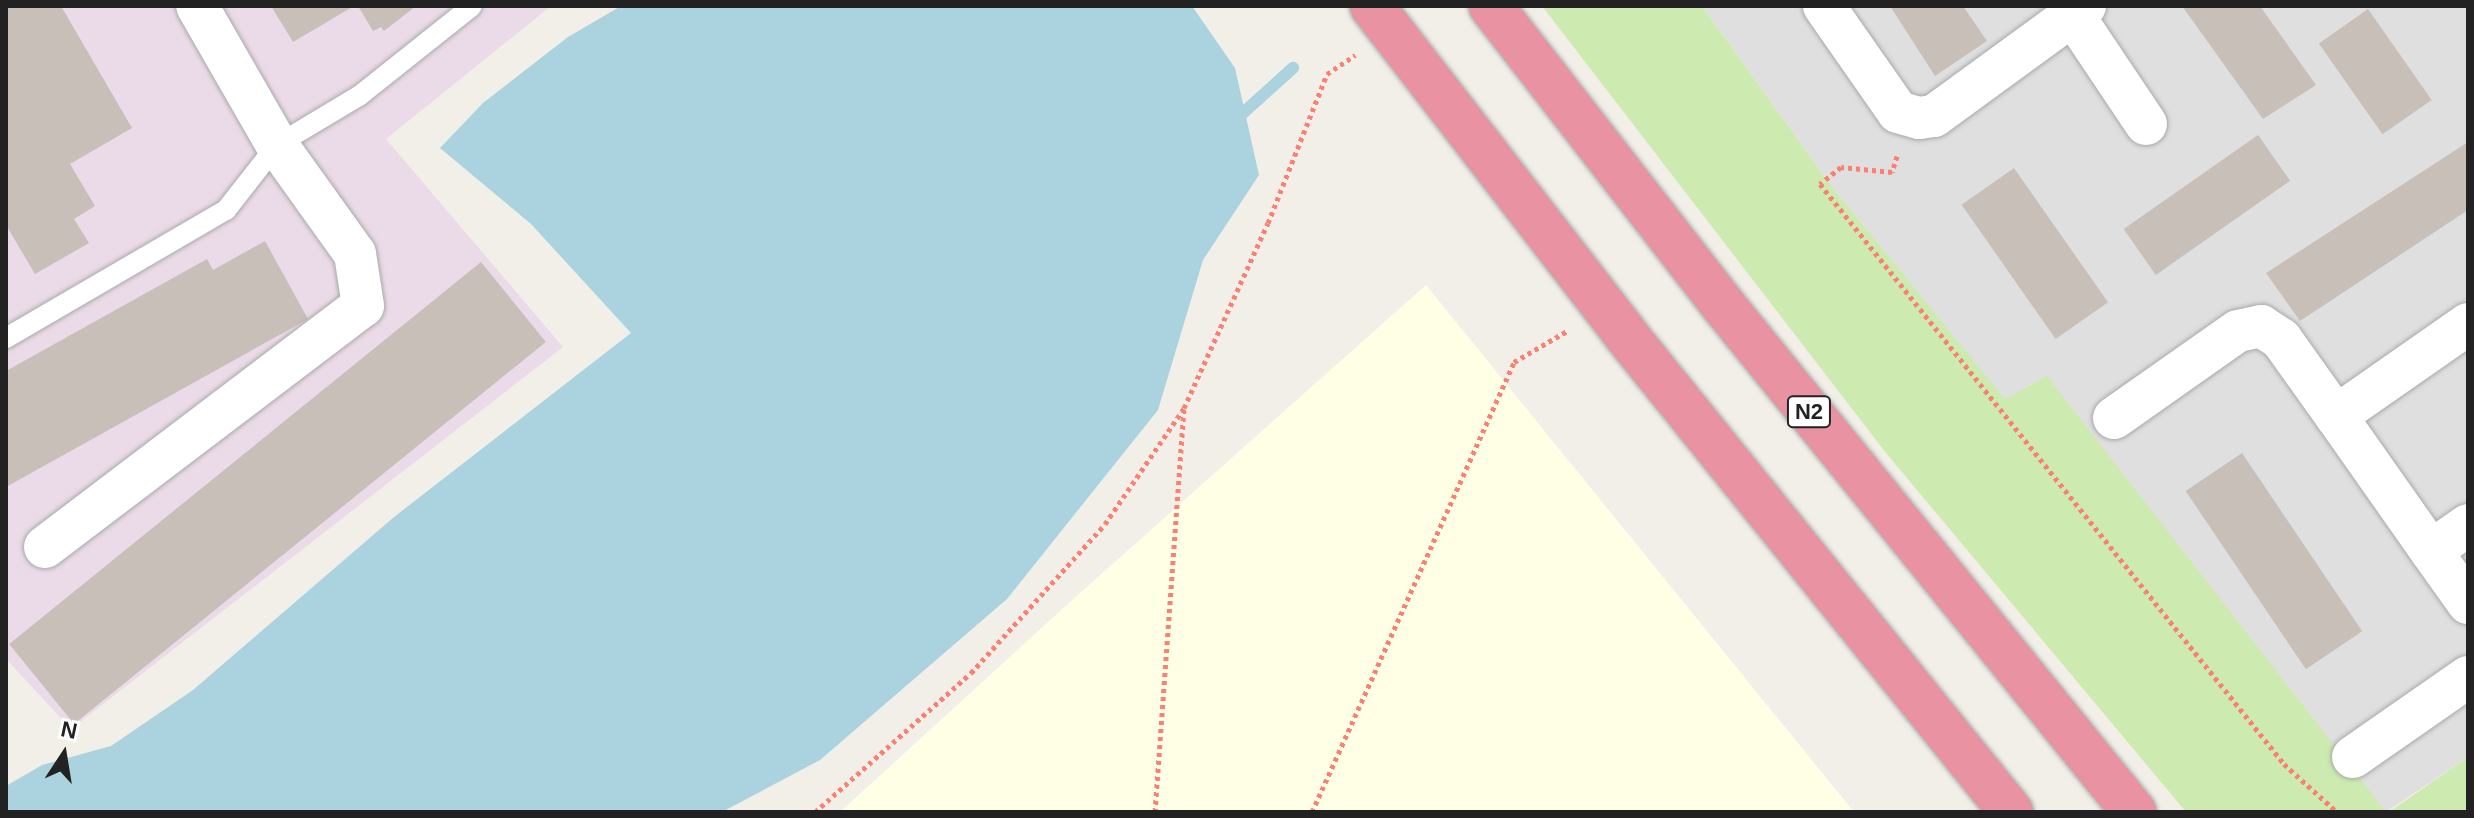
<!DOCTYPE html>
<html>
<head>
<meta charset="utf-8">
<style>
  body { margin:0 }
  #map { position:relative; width:2474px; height:818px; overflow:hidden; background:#f2efe9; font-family:Helvetica,sans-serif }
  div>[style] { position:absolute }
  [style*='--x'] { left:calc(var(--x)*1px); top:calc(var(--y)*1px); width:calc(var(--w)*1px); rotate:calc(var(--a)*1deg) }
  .residential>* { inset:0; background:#e0dfdf }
  .industrial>* { inset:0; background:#ebdbe8 }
  .education>* { inset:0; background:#ffffe5 }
  .grass>* { inset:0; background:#cdebb0 }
  .water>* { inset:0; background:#aad3df }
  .stream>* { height:12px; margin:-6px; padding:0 6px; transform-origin:6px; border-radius:6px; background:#aad3df }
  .building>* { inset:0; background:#c7bfb8; transform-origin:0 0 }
  .path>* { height:5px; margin-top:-2.5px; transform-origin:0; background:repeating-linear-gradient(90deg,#fa8072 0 4px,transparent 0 8px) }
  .roads { filter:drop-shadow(0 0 2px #a9a9a9) drop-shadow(0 0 2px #a9a9a9) }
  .lane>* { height:20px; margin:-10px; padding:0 10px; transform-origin:10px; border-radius:10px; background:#fff }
  .street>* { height:42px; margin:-21px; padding:0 21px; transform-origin:21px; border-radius:21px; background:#fff }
  .highway>* { height:44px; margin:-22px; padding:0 22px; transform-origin:22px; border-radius:22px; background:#e892a2 }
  span { translate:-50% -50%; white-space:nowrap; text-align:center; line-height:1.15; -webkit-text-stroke:7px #fff; paint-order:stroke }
  .shield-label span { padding:2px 6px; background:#fff; border:2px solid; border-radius:6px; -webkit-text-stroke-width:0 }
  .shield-label { font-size:22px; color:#222; font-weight:700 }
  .frame { position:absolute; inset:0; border:8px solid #222; pointer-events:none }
  .north { position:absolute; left:24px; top:714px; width:80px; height:80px; -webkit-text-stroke:6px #fff; paint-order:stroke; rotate:12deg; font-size:22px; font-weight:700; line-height:32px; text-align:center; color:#222 }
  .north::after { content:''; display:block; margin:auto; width:28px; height:36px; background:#222; clip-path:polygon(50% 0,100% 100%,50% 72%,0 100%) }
</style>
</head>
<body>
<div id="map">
  <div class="residential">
    <div style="clip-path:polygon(1702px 6px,2468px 6px,2468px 757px,2386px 812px,2034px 383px,2005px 400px,1829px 183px)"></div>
  </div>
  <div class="industrial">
    <div style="clip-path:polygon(6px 6px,551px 6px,386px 139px,563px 347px,71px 729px,6px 659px)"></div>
  </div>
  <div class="education">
    <div style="clip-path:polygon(1426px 285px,1854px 812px,840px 812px,1071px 601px)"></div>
  </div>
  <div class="grass">
    <div style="clip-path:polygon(1542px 6px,1702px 6px,1829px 183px,2005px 399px,2047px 376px,2386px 812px,2186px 812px,1886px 453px)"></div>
    <div style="clip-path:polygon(2468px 757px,2468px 812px,2389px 812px)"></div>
  </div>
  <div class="water">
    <div style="clip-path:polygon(621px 6px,1192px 6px,1235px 68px,1259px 175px,1203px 260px,1158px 410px,1007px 599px,820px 760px,722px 812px,6px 812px,6px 786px,42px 765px,111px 746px,193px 690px,394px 517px,631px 333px,531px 224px,440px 148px,483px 103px,568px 37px)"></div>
  </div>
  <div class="stream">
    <div style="--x:1233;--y:122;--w:81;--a:-42"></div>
  </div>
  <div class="building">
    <div style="clip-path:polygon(6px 6px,61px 6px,132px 128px,70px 164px,95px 206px,74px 219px,89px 243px,35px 274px,6px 225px)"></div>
    <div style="clip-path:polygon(271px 6px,354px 6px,293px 42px)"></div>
    <div style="clip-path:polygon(358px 6px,416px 6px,384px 31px,381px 27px,373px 31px)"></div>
    <div style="clip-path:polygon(1890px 6px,1963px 6px,1987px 41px,1935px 76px)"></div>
    <div style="clip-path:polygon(2182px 6px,2260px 6px,2316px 85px,2263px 119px)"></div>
    <div style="left:2368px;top:9px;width:111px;height:60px;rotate:55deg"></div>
    <div style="left:2258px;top:135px;width:56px;height:164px;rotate:55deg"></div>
    <div style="clip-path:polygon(2468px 142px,2468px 210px,2300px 321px,2266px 273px)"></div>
    <div style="left:2014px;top:168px;width:164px;height:64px;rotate:55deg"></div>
    <div style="clip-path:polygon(265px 241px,308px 319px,6px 487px,6px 371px,207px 259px,213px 270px)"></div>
    <div style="left:481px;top:262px;width:103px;height:607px;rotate:51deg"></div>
    <div style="left:2242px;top:453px;width:215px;height:68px;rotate:56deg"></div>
  </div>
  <div class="path">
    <div style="--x:1897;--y:156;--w:17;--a:107"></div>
    <div style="--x:1892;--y:172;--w:51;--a:-174.4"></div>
    <div style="--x:1841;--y:167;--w:27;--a:141"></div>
    <div style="--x:1820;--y:184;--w:743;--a:51.34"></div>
    <div style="--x:2284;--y:764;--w:72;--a:42.2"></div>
    <div style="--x:815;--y:812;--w:209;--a:-41.7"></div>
    <div style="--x:971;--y:673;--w:200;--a:-48"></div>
    <div style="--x:1105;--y:524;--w:140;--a:-55.7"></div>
    <div style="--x:1184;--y:408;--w:203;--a:-65.6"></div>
    <div style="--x:1268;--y:223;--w:160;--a:-68.4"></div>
    <div style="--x:1327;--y:74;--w:34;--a:-34"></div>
    <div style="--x:1155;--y:812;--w:403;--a:-85.9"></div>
    <div style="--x:1312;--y:812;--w:493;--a:-65.8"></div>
    <div style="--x:1514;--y:362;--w:61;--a:-30.3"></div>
  </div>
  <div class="roads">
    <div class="lane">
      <div style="--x:6;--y:338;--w:255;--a:-30.2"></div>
      <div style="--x:226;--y:210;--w:83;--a:-51.9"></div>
      <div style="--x:277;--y:145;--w:96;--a:-30.9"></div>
      <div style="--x:359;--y:96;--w:144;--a:-38.5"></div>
    </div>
    <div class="street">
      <div style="--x:1824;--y:6;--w:129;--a:55.1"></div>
      <div style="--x:1898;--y:112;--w:22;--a:16"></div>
      <div style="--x:1919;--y:118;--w:15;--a:-8"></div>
      <div style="--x:1934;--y:116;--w:187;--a:-36.1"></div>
      <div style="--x:2067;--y:6;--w:142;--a:56.2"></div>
      <div style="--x:2468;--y:324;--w:161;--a:145.1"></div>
      <div style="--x:2336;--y:416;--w:165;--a:54.9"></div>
      <div style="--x:2431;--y:551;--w:45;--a:-35.1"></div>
      <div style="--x:2114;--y:418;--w:151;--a:-35.1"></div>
      <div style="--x:2238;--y:331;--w:24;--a:-12"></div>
      <div style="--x:2261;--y:326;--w:24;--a:33"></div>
      <div style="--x:2281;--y:339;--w:95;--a:54.5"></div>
      <div style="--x:45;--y:547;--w:399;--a:-37.2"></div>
      <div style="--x:363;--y:306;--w:53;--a:-98.7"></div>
      <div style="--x:355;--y:254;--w:134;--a:-125.6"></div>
      <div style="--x:277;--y:145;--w:160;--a:-119.9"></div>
      <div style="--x:2431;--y:551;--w:64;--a:54.6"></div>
      <div style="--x:2353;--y:757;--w:140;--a:-34.8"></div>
    </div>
    <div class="highway">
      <div style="--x:1372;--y:6;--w:416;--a:52.3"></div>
      <div style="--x:1626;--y:335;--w:613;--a:51.09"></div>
      <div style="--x:1491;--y:6;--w:378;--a:52.2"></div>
      <div style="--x:1723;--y:305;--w:653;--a:50.97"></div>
    </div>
  </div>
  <div class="shield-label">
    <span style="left:1809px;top:412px">N2</span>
  </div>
  <div class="frame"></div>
  <div class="north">N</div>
</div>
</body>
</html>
